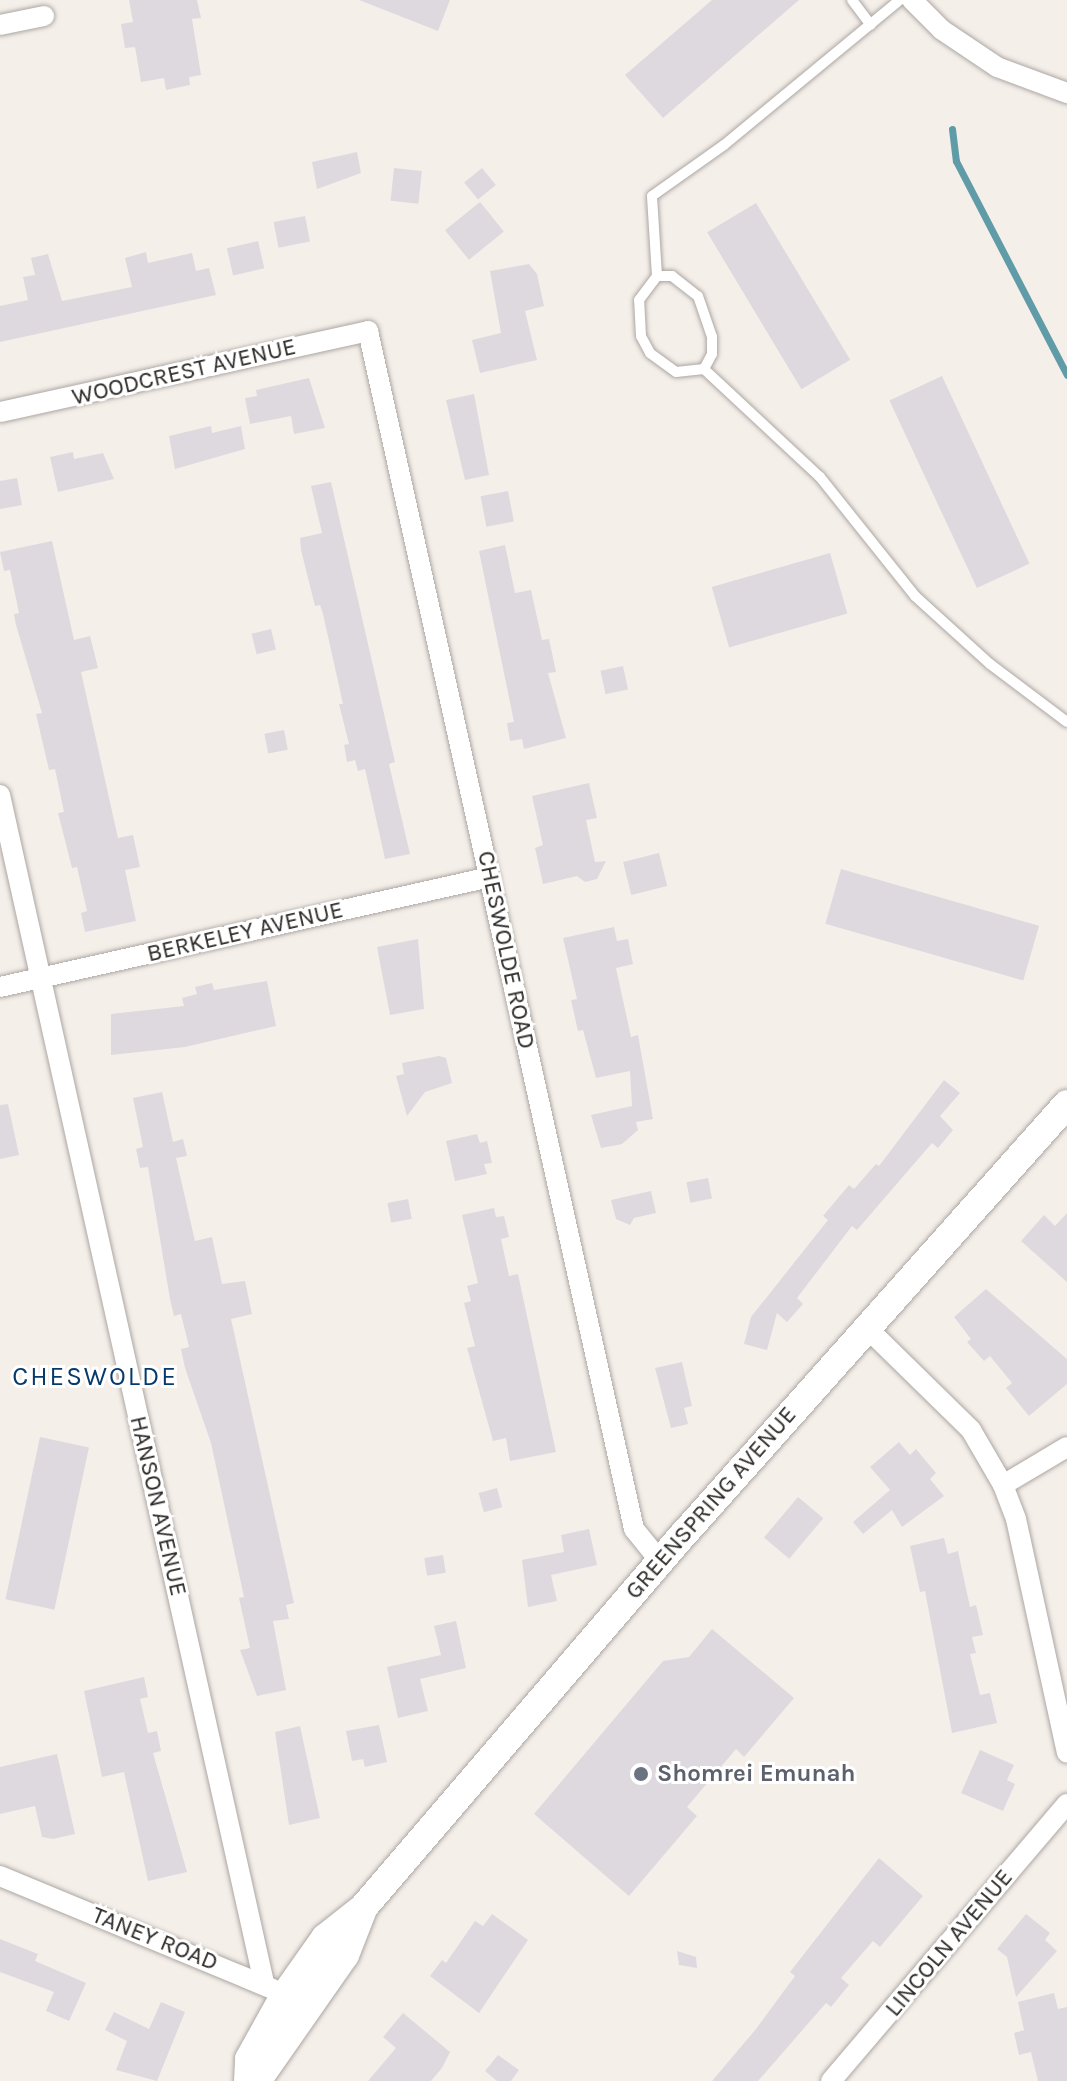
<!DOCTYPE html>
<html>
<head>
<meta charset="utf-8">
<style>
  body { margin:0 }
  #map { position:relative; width:1067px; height:2081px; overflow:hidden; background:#f5efea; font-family:Karla,sans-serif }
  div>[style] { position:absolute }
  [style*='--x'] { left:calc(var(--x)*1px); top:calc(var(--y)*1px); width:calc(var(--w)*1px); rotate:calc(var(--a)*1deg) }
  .stream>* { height:7px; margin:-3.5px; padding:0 3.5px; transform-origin:3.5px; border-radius:3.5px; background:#609ca7 }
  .building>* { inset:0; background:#ded9df; transform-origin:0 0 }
  .roads { filter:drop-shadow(0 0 2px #ada7a3) drop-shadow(0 0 2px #ada7a3) }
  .service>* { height:10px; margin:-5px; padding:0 5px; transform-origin:5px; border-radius:5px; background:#fff }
  .minor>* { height:20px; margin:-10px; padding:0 10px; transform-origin:10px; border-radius:10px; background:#fff }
  .secondary>* { height:28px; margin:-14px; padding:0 14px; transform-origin:14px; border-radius:14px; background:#fff }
  .dots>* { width:22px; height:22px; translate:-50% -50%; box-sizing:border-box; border:4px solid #fff; border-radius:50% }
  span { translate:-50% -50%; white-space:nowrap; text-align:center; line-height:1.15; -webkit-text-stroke:6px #fff; paint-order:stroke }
  .street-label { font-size:24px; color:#2e2c2a }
  .worship-label { font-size:24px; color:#5b616d; font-weight:700 }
  .left { translate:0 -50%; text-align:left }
  .neighbourhood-label { font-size:26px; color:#073a6c; letter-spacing:2px }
</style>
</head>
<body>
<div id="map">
  <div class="stream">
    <div style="--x:952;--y:129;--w:32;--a:83"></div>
    <div style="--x:956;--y:161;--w:241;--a:62.6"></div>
  </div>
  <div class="building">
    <div style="clip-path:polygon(129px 0,197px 0,201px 18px,192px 19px,201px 75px,189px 77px,190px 85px,166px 90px,164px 78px,141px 82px,135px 47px,125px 48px,121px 24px,133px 22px)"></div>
    <div style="clip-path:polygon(359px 0,450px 0,438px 31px)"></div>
    <div style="clip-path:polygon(712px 0,799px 0,663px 118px,625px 75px)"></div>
    <div style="clip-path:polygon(357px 152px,361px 173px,317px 189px,312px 162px)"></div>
    <div style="left:394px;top:168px;width:28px;height:33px;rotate:6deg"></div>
    <div style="left:482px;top:168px;width:22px;height:23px;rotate:51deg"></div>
    <div style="left:480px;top:202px;width:38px;height:45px;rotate:51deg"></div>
    <div style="left:756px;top:203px;width:183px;height:57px;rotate:59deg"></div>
    <div style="left:305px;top:216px;width:26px;height:32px;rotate:79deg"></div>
    <div style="left:258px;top:241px;width:28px;height:32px;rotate:77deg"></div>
    <div style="clip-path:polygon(146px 252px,148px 263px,192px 253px,196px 271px,209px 268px,216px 295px,0 342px,0 306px,28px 300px,23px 277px,35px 275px,31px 258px,48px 254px,62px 301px,132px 287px,125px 258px)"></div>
    <div style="clip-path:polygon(529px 264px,537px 274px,544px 306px,525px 311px,537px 360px,480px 373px,472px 340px,501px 333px,490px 271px)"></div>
    <div style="left:942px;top:376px;width:207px;height:58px;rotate:65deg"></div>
    <div style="clip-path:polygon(309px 378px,325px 428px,294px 434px,291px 416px,250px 424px,245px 398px,257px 396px,256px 390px)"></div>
    <div style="clip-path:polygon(474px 394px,489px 475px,465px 480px,446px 400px)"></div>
    <div style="clip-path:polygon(211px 426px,212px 433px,241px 426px,245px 449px,175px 469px,169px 436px)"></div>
    <div style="clip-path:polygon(73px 452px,74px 459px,103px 453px,114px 479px,58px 492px,50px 457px)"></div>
    <div style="clip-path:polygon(17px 478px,22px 505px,0 509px,0 481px)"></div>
    <div style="clip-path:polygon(331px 482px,395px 762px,389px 764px,410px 854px,385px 859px,365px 769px,358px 771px,355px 760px,347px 762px,344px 745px,349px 744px,339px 704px,343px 704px,323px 614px,320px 605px,315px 606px,301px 550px,300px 538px,322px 533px,311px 486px)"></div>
    <div style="left:508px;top:491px;width:31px;height:28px;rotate:79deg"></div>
    <div style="clip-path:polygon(52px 541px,74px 640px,90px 636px,98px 668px,81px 672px,118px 838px,133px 835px,140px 867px,125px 870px,136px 921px,85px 932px,81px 913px,87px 911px,77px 867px,72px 868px,58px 813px,64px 812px,55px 769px,49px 770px,36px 714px,42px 713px,16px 625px,14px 614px,19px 613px,10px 570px,4px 571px,0 552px)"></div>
    <div style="clip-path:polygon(505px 545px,515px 593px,531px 590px,542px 640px,549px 639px,556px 672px,548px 673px,566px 738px,524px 749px,522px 739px,510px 741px,507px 723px,514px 722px,479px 551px)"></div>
    <div style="left:830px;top:553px;width:63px;height:123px;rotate:74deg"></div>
    <div style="left:271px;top:629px;width:21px;height:20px;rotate:76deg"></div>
    <div style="left:623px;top:666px;width:24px;height:23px;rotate:78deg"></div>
    <div style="left:284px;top:730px;width:20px;height:20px;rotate:79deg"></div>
    <div style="clip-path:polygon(589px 783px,597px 818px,586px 820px,595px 862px,606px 861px,597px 879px,585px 882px,577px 876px,543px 884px,535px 848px,543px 845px,532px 796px)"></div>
    <div style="left:659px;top:853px;width:34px;height:37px;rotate:76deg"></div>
    <div style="left:841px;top:869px;width:206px;height:57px;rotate:16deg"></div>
    <div style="clip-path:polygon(614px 927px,617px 941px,628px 939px,633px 964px,616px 968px,631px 1037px,638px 1035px,653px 1119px,636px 1122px,638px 1130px,622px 1144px,601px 1148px,591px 1115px,632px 1106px,630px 1071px,596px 1078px,583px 1030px,578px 1031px,571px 1000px,577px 999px,563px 938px)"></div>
    <div style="clip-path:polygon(418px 939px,424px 1009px,390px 1015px,377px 947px)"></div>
    <div style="clip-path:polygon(267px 981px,276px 1026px,185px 1047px,111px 1055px,111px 1014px,184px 1006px,182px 998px,197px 994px,195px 987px,212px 983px,214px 990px)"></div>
    <div style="clip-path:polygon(439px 1056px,446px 1058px,452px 1083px,425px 1092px,407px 1116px,396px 1076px,404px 1074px,402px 1063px)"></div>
    <div style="clip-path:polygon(944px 1080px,960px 1093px,940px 1116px,953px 1130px,938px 1148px,932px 1143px,857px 1230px,852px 1226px,797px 1298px,803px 1304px,787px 1322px,777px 1313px,767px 1350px,744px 1344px,751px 1317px,828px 1220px,823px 1216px,849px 1185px,854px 1189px,876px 1164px,879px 1166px)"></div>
    <div style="clip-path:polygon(162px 1092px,173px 1142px,183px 1139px,187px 1156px,176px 1158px,195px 1241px,212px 1237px,222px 1284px,245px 1281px,252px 1314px,231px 1319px,294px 1603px,286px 1605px,289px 1619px,273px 1621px,286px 1690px,257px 1696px,240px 1650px,250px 1648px,239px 1598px,244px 1597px,211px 1443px,185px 1368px,181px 1349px,189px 1347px,181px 1314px,174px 1316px,170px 1299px,148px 1167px,140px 1168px,136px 1149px,143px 1147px,133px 1098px)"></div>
    <div style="clip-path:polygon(8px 1104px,19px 1155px,0 1159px,0 1105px)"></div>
    <div style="clip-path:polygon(477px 1134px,480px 1143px,487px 1141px,492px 1163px,484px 1164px,487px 1174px,455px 1181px,446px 1141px)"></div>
    <div style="left:708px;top:1178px;width:21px;height:22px;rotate:79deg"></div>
    <div style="clip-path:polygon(651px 1191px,656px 1213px,634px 1218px,630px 1225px,616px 1219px,611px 1200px)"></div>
    <div style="left:408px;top:1199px;width:20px;height:21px;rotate:79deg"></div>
    <div style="clip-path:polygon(494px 1208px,496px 1217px,504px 1216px,509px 1237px,501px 1239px,509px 1276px,518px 1274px,556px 1452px,510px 1461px,506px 1438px,493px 1441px,467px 1348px,475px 1346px,464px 1303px,471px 1301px,467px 1286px,478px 1283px,462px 1215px)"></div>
    <div style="clip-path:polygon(1067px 1213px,1067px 1282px,1021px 1241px,1044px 1215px,1055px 1226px)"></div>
    <div style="clip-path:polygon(986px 1289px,1067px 1359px,1067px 1384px,1029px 1416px,1006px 1388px,1012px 1383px,990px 1356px,984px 1361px,967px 1342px,971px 1339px,954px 1317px)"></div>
    <div style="clip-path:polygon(682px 1362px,692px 1406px,684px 1408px,688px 1424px,671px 1428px,655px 1368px)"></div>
    <div style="left:40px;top:1437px;width:50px;height:166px;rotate:12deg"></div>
    <div style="clip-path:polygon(899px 1442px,910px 1455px,916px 1449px,936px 1473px,930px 1479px,944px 1496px,902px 1527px,892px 1510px,863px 1534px,853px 1522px,890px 1490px,870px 1467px)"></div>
    <div style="left:497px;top:1488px;width:20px;height:19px;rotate:75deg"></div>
    <div style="left:798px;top:1497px;width:33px;height:53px;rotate:40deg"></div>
    <div style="clip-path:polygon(589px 1529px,597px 1565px,551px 1575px,557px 1601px,528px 1607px,522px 1560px,564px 1552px,561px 1535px)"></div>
    <div style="clip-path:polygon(944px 1538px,948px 1554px,958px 1551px,970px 1607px,976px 1605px,983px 1635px,972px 1637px,976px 1653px,970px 1654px,980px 1695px,990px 1693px,997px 1723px,952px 1733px,925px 1591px,920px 1592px,910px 1546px)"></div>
    <div style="left:443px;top:1555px;width:18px;height:19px;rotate:81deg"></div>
    <div style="clip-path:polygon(456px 1621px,466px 1668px,420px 1679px,428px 1711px,398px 1718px,387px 1667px,441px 1655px,434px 1626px)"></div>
    <div style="clip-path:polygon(712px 1629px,794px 1698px,744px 1757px,736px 1749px,687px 1807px,697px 1816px,629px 1896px,534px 1814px,663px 1661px,689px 1657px)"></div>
    <div style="clip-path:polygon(144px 1677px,148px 1697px,140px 1699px,148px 1733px,157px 1731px,161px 1751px,153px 1753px,187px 1872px,148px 1881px,124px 1772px,102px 1777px,84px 1691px)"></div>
    <div style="clip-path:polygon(379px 1725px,387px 1762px,365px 1767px,363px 1759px,352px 1761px,346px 1731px)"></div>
    <div style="clip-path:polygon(300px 1726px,320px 1818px,289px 1825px,275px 1732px)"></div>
    <div style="clip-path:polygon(980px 1750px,1014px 1765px,1007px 1780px,1015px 1784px,1003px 1811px,961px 1793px)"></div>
    <div style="clip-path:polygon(57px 1754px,75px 1834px,53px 1839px,42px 1837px,35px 1806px,0 1814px,0 1767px)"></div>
    <div style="clip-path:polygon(879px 1858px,923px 1896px,880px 1947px,873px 1941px,841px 1978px,849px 1985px,831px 2007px,826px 2003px,758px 2081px,712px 2081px,756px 2029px,795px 1976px,790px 1972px)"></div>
    <div style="clip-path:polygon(492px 1914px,528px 1940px,479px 2013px,430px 1976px,442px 1960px,446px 1963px,475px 1921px,483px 1926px)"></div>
    <div style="clip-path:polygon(1026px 1914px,1050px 1933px,1045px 1940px,1057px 1951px,1016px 1997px,1007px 1957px,997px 1949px)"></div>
    <div style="clip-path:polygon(0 1939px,38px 1954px,35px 1961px,86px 1983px,69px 2021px,46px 2011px,54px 1992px,0 1972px)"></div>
    <div style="clip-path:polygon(677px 1951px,696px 1957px,697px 1968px,679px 1965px)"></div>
    <div style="clip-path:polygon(1054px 1993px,1058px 2009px,1067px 2007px,1067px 2081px,1038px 2081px,1031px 2052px,1019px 2055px,1014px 2033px,1024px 2030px,1018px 2002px)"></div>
    <div style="clip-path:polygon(161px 2002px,185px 2012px,157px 2081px,116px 2070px,127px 2041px,105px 2030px,114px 2012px,149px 2029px)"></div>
    <div style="clip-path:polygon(403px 2013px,450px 2052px,442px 2068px,431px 2081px,368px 2081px,396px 2048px,383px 2037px)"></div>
    <div style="clip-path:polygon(498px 2055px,519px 2070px,511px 2081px,497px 2081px,485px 2071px)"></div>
  </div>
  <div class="roads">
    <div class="service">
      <div style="--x:852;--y:0;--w:31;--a:53"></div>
      <div style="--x:657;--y:276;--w:80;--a:-93.6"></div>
      <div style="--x:652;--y:196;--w:88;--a:-35.3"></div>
      <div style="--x:724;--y:145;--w:228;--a:-39.5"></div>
      <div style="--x:657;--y:276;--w:15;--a:0"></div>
      <div style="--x:672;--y:276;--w:33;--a:38"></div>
      <div style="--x:698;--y:296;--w:43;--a:71.1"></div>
      <div style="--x:712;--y:337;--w:17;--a:90"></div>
      <div style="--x:712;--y:354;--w:17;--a:118"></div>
      <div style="--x:704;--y:369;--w:28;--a:174"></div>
      <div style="--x:676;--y:372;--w:32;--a:-144"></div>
      <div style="--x:650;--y:353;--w:19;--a:-118"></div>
      <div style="--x:641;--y:336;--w:36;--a:-93"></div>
      <div style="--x:639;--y:300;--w:30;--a:-53"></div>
      <div style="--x:704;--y:369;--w:158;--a:43"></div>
      <div style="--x:820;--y:477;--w:152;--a:51.4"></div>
      <div style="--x:915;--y:596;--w:101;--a:42.2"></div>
      <div style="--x:990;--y:664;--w:96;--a:37"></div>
    </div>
    <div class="minor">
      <div style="--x:912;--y:0;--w:42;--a:45"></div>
      <div style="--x:942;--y:30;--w:66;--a:33.9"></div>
      <div style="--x:997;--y:67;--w:75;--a:20.4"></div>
      <div style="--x:0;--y:25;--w:45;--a:-11.6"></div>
      <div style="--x:0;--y:412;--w:377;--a:-12.4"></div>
      <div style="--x:368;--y:331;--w:1227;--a:77.48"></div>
      <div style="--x:634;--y:1529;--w:41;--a:50.9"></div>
      <div style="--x:0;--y:795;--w:1217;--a:77.47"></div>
      <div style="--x:0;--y:987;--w:502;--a:-12.65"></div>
      <div style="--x:866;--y:1327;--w:147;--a:44.4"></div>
      <div style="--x:971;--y:1430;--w:64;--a:59.8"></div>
      <div style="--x:1003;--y:1485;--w:36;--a:69"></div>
      <div style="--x:1016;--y:1519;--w:239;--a:77.7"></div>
      <div style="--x:1003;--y:1485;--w:74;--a:-30.7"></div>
      <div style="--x:0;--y:1876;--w:295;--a:22.5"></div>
      <div style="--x:831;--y:2081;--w:364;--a:-49.6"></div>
    </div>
    <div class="secondary">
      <div style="--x:248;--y:2081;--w:22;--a:-87"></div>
      <div style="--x:249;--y:2059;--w:72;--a:-60.9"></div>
      <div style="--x:284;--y:1996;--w:71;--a:-54.7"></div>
      <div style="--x:325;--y:1938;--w:48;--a:-38.3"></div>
      <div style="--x:363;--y:1908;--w:491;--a:-49.4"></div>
      <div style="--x:683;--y:1535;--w:577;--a:-48.3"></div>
      <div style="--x:257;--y:2081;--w:154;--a:-55.1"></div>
      <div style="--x:345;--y:1955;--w:49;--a:-68.6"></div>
    </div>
  </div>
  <div class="dots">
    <div style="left:641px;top:1774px;background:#6b7280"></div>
  </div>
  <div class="street-label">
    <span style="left:184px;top:372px;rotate:-13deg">WOODCREST AVENUE</span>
    <span style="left:245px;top:932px;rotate:-13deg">BERKELEY AVENUE</span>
    <span style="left:506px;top:950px;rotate:78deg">CHESWOLDE ROAD</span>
    <span style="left:711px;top:1503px;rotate:-49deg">GREENSPRING AVENUE</span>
    <span style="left:158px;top:1506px;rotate:77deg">HANSON AVENUE</span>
    <span style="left:155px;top:1939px;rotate:22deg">TANEY ROAD</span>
    <span style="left:949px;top:1943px;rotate:-50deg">LINCOLN AVENUE</span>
  </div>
  <div class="worship-label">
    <span class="left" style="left:657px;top:1774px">Shomrei Emunah</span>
  </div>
  <div class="neighbourhood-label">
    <span style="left:95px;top:1377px">CHESWOLDE</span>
  </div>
</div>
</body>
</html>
